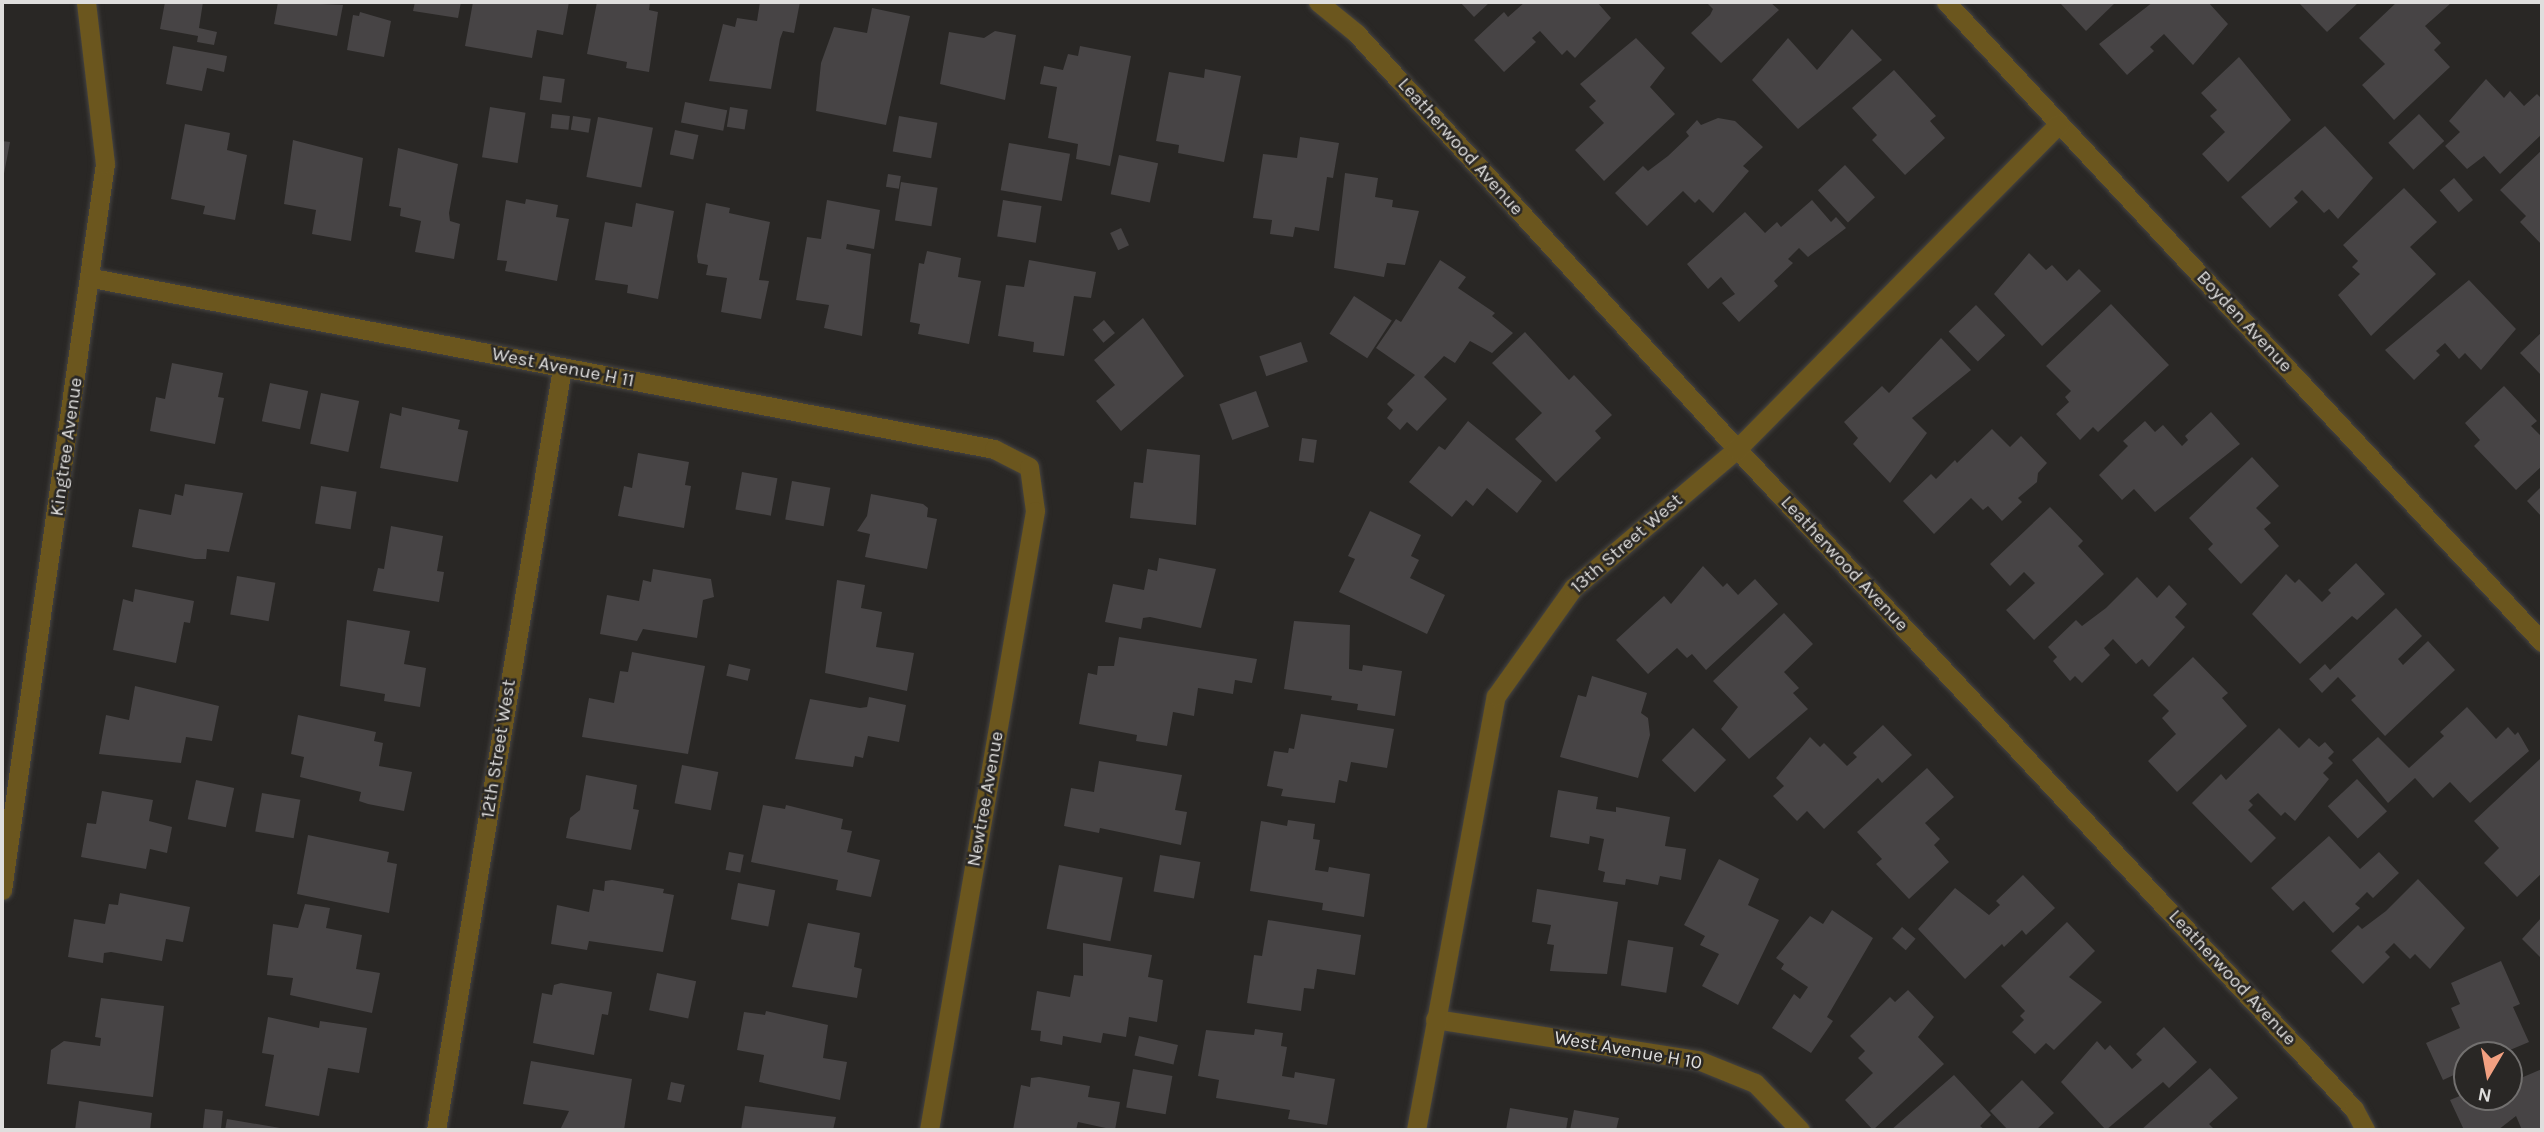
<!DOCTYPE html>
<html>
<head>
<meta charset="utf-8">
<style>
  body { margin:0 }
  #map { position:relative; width:2544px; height:1132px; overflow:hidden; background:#292725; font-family:Karla,sans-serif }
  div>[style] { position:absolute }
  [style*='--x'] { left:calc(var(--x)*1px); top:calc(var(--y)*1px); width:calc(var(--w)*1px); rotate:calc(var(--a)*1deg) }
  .building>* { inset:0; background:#474445; transform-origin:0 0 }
  .roads { filter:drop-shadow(0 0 2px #464442) drop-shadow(0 0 2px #464442) }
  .minor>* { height:19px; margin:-9.5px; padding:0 9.5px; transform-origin:9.5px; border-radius:9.5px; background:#6b561e }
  span { translate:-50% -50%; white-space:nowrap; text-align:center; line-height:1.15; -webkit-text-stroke:5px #292725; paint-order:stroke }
  .street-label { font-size:19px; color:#dfdedd }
  .frame { position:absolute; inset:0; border:4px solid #dfdedd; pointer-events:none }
  .north { position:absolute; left:2453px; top:1041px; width:70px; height:70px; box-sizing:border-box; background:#292725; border:2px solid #72706f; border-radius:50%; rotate:190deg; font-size:19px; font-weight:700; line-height:28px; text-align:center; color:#dfdedd }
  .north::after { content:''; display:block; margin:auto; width:24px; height:32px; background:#f2a081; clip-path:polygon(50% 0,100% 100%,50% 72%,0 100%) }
</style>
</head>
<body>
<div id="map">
  <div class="building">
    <div style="clip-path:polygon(165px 2px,203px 2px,199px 28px,217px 32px,214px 45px,197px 42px,198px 36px,160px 29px)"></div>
    <div style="clip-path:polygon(278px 2px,343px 5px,337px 36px,274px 24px)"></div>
    <div style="clip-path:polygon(415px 2px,461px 2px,458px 18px,413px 11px)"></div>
    <div style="clip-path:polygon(473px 2px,569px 2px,563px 35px,537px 30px,532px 58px,465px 46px)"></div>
    <div style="clip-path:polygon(597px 2px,650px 2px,649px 10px,658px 12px,649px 72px,626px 68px,627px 62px,587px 54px)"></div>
    <div style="clip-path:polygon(760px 2px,800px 2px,794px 33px,783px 31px,780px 39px,771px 89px,709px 81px,723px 24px,735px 27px,737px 18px,757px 21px)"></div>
    <div style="clip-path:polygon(1460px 2px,1490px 2px,1474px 17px)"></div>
    <div style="clip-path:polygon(1525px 2px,1597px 2px,1611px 18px,1575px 58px,1567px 50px,1562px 55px,1540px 31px,1532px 38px,1536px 42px,1504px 72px,1474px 40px,1504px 12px,1508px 17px)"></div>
    <div style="clip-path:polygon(1706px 2px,1770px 2px,1779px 10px,1721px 63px,1691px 33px,1710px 15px,1713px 9px)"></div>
    <div style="clip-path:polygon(2116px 2px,2086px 31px,2060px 3px,2061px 2px)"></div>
    <div style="clip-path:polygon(2153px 2px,2208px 2px,2228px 24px,2193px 65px,2164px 34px,2150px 47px,2154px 51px,2127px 75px,2099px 44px)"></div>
    <div style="clip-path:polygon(2298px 2px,2359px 2px,2327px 32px)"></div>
    <div style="clip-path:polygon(2397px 2px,2451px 3px,2425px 26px,2441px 43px,2434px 50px,2450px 67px,2394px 120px,2362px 85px,2385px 64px,2359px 38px)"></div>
    <div style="clip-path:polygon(872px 8px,910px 16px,886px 125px,816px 111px,821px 63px,834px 27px,867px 33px)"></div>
    <div style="clip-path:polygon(360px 12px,391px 21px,384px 57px,347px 50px,353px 15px,359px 16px)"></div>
    <div style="clip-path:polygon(1852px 29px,1882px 60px,1798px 129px,1752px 80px,1788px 38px,1817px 70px)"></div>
    <div style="clip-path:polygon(995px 31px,1016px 35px,1005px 100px,940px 84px,949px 32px,984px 38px)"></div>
    <div style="clip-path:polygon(1636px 38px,1665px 68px,1650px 87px,1675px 114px,1604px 181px,1575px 150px,1604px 123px,1589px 107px,1596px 101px,1580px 84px)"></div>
    <div style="clip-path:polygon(173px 46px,227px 56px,224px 72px,207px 68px,202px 91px,166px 84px)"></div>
    <div style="clip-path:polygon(1080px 46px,1131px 56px,1110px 166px,1076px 159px,1078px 144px,1048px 138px,1057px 87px,1040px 84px,1044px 66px,1063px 70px,1068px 54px,1078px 56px)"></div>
    <div style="clip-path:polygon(2239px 57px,2291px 120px,2228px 182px,2202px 154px,2225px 132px,2210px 116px,2217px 110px,2201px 93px)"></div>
    <div style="clip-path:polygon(1205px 69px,1241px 76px,1224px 162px,1178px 153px,1179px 145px,1156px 141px,1169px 72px,1204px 78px)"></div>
    <div style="clip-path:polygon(1894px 70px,1936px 116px,1930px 121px,1945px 138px,1905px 175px,1872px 140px,1877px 135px,1852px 108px)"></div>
    <div style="left:543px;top:76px;width:22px;height:24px;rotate:8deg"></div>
    <div style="clip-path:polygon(2486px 79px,2504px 98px,2510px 91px,2524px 106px,2537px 94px,2542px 99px,2542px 134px,2500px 174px,2484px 156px,2467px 169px,2445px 146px,2460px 132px,2449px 121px)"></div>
    <div style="left:685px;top:102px;width:43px;height:21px;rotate:11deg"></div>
    <div style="left:490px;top:107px;width:36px;height:51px;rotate:9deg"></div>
    <div style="left:730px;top:107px;width:18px;height:20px;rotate:9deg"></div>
    <div style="left:552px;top:114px;width:18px;height:14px;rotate:6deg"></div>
    <div style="left:2419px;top:114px;width:37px;height:42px;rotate:47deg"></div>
    <div style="left:573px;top:116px;width:18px;height:14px;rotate:9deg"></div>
    <div style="left:899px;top:116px;width:39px;height:36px;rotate:10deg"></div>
    <div style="left:598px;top:117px;width:56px;height:61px;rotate:11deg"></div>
    <div style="clip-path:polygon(1718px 118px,1735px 121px,1763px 147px,1743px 166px,1749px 171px,1713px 213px,1699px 199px,1695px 203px,1683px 191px,1647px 226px,1615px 193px,1643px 166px,1648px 171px,1668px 156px,1689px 136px,1686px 132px,1697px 120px,1701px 125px)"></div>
    <div style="clip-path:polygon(185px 124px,230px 133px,227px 150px,247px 155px,235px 220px,203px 214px,205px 206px,171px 199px)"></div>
    <div style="clip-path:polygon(2325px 126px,2373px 178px,2338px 219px,2329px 209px,2324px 213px,2302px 190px,2294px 198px,2298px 202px,2270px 228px,2241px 197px)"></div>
    <div style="left:675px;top:130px;width:24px;height:25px;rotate:12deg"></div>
    <div style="clip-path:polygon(1300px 137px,1339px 143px,1333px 178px,1327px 177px,1319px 231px,1295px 227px,1293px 237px,1270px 234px,1272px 220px,1253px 218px,1263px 154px,1297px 158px)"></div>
    <div style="clip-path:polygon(293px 140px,363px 158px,351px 241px,312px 234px,316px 210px,284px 204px)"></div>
    <div style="clip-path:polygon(2px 141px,10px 142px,3px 179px,2px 179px)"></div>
    <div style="left:1009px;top:143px;width:62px;height:48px;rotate:10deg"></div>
    <div style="clip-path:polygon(398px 148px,458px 164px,449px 213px,450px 221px,460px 224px,454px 259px,415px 252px,421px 221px,400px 216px,401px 208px,389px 206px)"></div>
    <div style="clip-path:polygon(2542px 150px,2542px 245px,2520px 222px,2526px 216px,2500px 190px)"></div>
    <div style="left:1119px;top:155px;width:40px;height:40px;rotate:12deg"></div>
    <div style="left:1845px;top:165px;width:44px;height:37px;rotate:47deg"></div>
    <div style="clip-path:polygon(1345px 173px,1378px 178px,1375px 197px,1393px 200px,1392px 207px,1419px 211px,1405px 265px,1387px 263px,1384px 277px,1334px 268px)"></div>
    <div style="left:888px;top:174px;width:13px;height:13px;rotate:9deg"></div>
    <div style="left:2454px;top:178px;width:29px;height:19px;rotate:49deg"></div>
    <div style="left:901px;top:182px;width:37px;height:39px;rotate:9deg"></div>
    <div style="clip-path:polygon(2404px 188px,2437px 222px,2410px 247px,2436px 274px,2371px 336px,2338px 295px,2360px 274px,2352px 267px,2358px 261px,2343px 245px)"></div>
    <div style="clip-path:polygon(526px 199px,558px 205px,556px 217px,569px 219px,557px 281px,505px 271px,507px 261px,497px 260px,506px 200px,525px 204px)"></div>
    <div style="clip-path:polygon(827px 200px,880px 210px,874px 249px,847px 244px,846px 249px,871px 254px,862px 336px,824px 328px,829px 305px,796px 300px,807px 237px,821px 239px)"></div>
    <div style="left:1003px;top:200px;width:39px;height:37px;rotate:9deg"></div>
    <div style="clip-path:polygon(1812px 200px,1831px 222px,1836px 217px,1846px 228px,1808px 257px,1799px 248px,1788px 259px,1793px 263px,1774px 281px,1778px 286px,1739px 322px,1722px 303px,1735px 294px,1721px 277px,1708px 289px,1687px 264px,1745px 212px,1765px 233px,1777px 222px,1781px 227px)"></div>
    <div style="clip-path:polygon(636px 203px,674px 211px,658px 299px,627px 293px,628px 285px,595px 280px,605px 222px,632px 227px)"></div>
    <div style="clip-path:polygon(706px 203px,730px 208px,729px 213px,770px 222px,759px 280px,769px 281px,761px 319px,721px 312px,727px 278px,706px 275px,708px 265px,698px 263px,697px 256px)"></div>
    <div style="left:1121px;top:228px;width:19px;height:12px;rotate:65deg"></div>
    <div style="clip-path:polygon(927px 251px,961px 258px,958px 277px,981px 281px,969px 344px,918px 334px,920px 324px,910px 322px,919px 263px,924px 264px)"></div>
    <div style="clip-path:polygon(2029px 253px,2046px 270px,2052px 265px,2067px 281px,2079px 269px,2101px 291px,2042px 346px,1994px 294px)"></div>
    <div style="clip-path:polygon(1029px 260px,1096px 272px,1091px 298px,1074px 296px,1064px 356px,1033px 352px,1034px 342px,998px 336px,1006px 285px,1024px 287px)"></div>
    <div style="clip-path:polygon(1440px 260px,1466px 277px,1458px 288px,1495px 313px,1492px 316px,1513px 333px,1492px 353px,1470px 341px,1455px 363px,1444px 356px,1424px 377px,1447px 399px,1417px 431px,1407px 422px,1400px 430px,1387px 418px,1393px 410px,1387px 404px,1415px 375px,1376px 348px,1396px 319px,1401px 322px)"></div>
    <div style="clip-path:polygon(2469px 280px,2516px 329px,2481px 370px,2465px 353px,2459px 359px,2445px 343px,2436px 351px,2440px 355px,2414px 380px,2385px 350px)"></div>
    <div style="left:1354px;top:296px;width:45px;height:45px;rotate:33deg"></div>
    <div style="clip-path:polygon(2111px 304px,2169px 365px,2098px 432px,2093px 427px,2080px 440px,2056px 414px,2069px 402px,2065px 397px,2071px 391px,2046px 366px)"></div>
    <div style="left:1976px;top:305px;width:42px;height:38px;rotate:46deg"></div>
    <div style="clip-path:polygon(1143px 318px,1184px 376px,1121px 431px,1096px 401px,1115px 385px,1094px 360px)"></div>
    <div style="left:1104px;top:320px;width:17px;height:15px;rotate:50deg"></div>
    <div style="clip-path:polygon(1525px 332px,1569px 380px,1574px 375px,1612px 415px,1595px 431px,1601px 438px,1556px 482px,1515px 439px,1542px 413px,1492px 363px)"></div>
    <div style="clip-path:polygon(2542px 332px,2542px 376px,2520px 353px)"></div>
    <div style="clip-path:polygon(1941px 338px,1971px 370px,1912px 418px,1927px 433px,1890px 483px,1853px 444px,1858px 438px,1844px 422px,1882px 386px,1889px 393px)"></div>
    <div style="left:1301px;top:342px;width:21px;height:44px;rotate:71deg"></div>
    <div style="clip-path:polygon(172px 363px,223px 373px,218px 397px,224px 398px,215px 444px,150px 431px,156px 397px,165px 399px)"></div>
    <div style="left:270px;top:383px;width:39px;height:39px;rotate:12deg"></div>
    <div style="clip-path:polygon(2504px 386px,2537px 421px,2531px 426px,2542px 437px,2542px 466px,2516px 490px,2474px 446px,2480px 440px,2465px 423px)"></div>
    <div style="left:1256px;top:391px;width:38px;height:39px;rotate:70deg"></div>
    <div style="left:321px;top:393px;width:39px;height:52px;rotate:12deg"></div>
    <div style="clip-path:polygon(402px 407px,460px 420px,458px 429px,468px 431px,458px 482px,380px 468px,390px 413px,401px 416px)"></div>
    <div style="clip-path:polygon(2211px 412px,2240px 444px,2155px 512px,2134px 489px,2122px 500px,2099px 475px,2128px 446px,2123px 441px,2145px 421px,2155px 432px,2163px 425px,2182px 446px,2188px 440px,2185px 436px)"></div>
    <div style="clip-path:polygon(1468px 421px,1542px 481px,1517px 513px,1487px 488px,1473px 506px,1466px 500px,1452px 517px,1409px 482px,1439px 446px,1445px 450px)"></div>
    <div style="clip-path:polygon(1992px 429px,2010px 447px,2021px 436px,2047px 463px,2038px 473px,2037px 482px,2018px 498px,2022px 502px,2002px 521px,1988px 506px,1983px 510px,1971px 498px,1934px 534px,1903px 501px,1931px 474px,1936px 479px,1955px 460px,1957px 463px)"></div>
    <div style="left:1302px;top:438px;width:15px;height:23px;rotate:8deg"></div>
    <div style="clip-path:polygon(1147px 449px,1200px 455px,1196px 525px,1130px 518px,1134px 482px,1143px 483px)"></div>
    <div style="clip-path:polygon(638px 453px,689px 462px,685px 485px,691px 486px,684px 528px,618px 516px,624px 486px,632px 488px)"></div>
    <div style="clip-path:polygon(2252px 457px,2279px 486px,2256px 508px,2271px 523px,2264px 529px,2279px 546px,2241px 584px,2208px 549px,2213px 544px,2189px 518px)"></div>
    <div style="left:742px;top:472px;width:36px;height:38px;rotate:10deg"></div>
    <div style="left:792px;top:481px;width:39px;height:39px;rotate:10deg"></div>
    <div style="clip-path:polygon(185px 484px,243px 493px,229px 552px,207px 549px,206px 559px,195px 559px,132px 547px,139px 509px,171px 515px,175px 494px,183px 496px)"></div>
    <div style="left:321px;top:486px;width:36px;height:38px;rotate:9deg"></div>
    <div style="clip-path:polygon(2542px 486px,2542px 517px,2527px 501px)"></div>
    <div style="clip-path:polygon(871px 494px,923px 504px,928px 508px,927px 517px,937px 519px,927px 569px,865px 557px,870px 534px,857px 531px,867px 516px)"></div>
    <div style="clip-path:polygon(2050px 507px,2083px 541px,2078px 546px,2104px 574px,2034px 640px,2006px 610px,2035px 583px,2024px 572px,2010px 586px,1990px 564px)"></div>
    <div style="clip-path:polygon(1370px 511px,1421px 535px,1411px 556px,1419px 560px,1410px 578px,1445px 595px,1427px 634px,1339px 592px,1355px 559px,1348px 556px)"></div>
    <div style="clip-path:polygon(391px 526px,443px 536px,437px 571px,444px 572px,439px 602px,373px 591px,378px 568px,384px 569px)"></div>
    <div style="clip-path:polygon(1159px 558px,1216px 569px,1201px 628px,1150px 617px,1143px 618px,1141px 629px,1105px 622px,1113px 584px,1144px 590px,1148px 569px,1157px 571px)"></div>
    <div style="clip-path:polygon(2356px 563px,2385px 594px,2357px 620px,2352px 616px,2300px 664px,2252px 614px,2286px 574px,2295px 583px,2299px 579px,2322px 602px,2331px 593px,2328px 590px)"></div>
    <div style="clip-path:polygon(1703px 566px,1723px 587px,1727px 583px,1738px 595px,1755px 579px,1778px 604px,1706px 670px,1692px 654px,1687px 658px,1677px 648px,1648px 674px,1616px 640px,1664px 596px,1671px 604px)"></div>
    <div style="clip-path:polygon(653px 569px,711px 579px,714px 597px,703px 600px,697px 638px,643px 629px,637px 641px,600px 634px,607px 595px,639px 601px,643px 580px,651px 582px)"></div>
    <div style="left:237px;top:576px;width:39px;height:39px;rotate:10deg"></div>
    <div style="clip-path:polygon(2137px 577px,2157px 598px,2169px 585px,2187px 604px,2175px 617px,2185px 627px,2149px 667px,2142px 659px,2136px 664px,2113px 639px,2104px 648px,2110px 655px,2082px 683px,2075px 676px,2070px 681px,2053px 661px,2057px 657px,2048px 647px,2076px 620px,2082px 626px,2106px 608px)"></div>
    <div style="clip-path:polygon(837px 580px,865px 585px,861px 608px,882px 612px,876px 647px,914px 653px,907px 691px,825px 673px)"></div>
    <div style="clip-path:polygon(135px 589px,194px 601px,190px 623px,184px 622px,176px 663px,113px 650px,123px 599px,133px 602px)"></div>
    <div style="clip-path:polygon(2396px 608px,2422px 636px,2398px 659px,2403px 665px,2428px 641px,2455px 670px,2385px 736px,2351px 700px,2356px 696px,2338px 677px,2322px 693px,2309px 679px,2325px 664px,2330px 670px)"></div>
    <div style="clip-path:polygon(1784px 613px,1813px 644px,1784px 672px,1799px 688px,1793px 693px,1808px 709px,1749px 759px,1721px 729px,1738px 707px,1713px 681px)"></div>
    <div style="clip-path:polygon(347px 620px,410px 631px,404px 664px,426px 668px,420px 707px,384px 701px,385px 694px,340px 686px)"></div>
    <div style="clip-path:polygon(1294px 621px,1350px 625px,1349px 669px,1362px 671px,1363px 665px,1402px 671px,1395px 716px,1357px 710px,1358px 704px,1331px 700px,1332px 696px,1284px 689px)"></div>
    <div style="clip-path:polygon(1119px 637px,1257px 659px,1252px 683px,1235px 680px,1233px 694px,1198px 688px,1194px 716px,1173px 712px,1167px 746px,1136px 741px,1137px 735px,1079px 724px,1088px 673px,1097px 675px,1098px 666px,1114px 666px)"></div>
    <div style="clip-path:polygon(632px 652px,705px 666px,688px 754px,582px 737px,589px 698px,614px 703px,620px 671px,628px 672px)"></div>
    <div style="clip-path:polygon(2193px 657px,2228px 693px,2222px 698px,2247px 726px,2177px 792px,2148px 761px,2176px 734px,2162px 718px,2169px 711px,2153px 695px)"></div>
    <div style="left:729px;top:664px;width:22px;height:12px;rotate:13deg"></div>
    <div style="clip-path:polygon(1592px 676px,1647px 693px,1641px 713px,1648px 718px,1650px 735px,1638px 778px,1560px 757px,1578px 695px,1586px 697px)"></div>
    <div style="clip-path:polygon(135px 686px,219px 706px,212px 741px,186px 737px,181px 763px,99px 754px,106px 715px,129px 720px)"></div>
    <div style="clip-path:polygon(869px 697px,906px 705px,899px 742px,868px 736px,863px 758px,855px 756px,853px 767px,795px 759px,810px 699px,860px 708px,867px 707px)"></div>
    <div style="clip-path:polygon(2467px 707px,2496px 739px,2508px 727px,2515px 735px,2518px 732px,2529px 751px,2470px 803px,2450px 782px,2433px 798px,2415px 778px,2388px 803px,2352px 760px,2378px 737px,2409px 768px,2444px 736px,2440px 732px)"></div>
    <div style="clip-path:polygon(1301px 714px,1394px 729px,1387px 768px,1351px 762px,1347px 782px,1339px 780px,1335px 803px,1281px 796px,1283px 789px,1267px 786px,1274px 751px,1288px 753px,1289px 748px,1294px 749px)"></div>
    <div style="clip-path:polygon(298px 715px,376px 732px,374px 741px,383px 743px,379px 766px,412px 772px,404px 811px,368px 804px,359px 801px,361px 792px,300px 777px,304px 757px,291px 754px)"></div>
    <div style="clip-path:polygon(1883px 725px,1912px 755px,1882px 783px,1878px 778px,1824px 829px,1807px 811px,1797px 821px,1773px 796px,1784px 786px,1776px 778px,1810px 737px,1820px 747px,1824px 743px,1847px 766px,1857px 757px,1853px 753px)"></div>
    <div style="left:1693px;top:728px;width:46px;height:45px;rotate:44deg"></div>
    <div style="clip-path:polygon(2279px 728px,2299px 748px,2309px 738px,2319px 747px,2325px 742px,2334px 752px,2328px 758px,2333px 763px,2323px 773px,2329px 779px,2295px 821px,2285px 812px,2281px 816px,2258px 793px,2249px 801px,2253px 805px,2248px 810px,2276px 838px,2251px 863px,2192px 803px,2221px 774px,2226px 780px)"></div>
    <div style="clip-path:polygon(2540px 759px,2542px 873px,2517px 897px,2484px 863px,2499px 848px,2474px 821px)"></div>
    <div style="clip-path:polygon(1099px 761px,1182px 775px,1175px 810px,1187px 812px,1181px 845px,1100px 828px,1099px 833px,1064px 826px,1071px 788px,1094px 792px)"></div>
    <div style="left:682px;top:765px;width:37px;height:39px;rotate:11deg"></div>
    <div style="clip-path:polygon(1927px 768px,1954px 797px,1925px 823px,1940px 839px,1934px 845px,1949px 862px,1909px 899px,1876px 864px,1882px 859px,1857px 832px)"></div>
    <div style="clip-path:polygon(586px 775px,637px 785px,633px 809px,639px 810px,631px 850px,566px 838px,570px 818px,580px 810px)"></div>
    <div style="left:2357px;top:779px;width:44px;height:40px;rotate:47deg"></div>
    <div style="left:196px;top:780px;width:39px;height:40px;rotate:12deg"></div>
    <div style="clip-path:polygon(1558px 790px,1598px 797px,1596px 809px,1616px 812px,1616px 807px,1670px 817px,1665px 846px,1686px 849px,1681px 880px,1660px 876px,1658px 885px,1626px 879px,1625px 885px,1603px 882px,1605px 872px,1598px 870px,1604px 839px,1590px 836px,1589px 844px,1550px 837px)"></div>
    <div style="clip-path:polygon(102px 791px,153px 800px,149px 821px,172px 827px,167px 853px,150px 849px,146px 869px,81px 857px,87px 823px,96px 824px)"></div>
    <div style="left:262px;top:793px;width:39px;height:39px;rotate:10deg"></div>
    <div style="clip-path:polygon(763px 805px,785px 809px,786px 805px,843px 819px,841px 829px,852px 831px,847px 852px,880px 860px,871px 897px,836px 890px,838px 880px,751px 862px)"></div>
    <div style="clip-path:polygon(1288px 820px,1315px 824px,1313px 839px,1320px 840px,1315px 870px,1328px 872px,1329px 867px,1370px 874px,1364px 917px,1322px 910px,1323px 903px,1250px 891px,1261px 821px,1287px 826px)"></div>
    <div style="clip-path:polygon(308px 835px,389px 852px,387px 862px,397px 864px,389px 913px,297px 894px)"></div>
    <div style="clip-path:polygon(2329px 836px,2360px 869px,2379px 852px,2399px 873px,2373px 898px,2367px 892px,2355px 904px,2360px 908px,2333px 933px,2304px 901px,2293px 911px,2271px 888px)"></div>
    <div style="left:729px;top:852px;width:15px;height:18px;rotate:11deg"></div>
    <div style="left:1160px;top:855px;width:41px;height:37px;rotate:10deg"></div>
    <div style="clip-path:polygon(1719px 859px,1759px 879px,1748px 905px,1779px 920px,1738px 1005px,1702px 986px,1719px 954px,1700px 945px,1705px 936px,1684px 925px)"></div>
    <div style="left:1059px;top:865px;width:65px;height:65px;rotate:11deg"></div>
    <div style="clip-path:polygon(2023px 875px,2055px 908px,2026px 935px,2022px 930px,2004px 947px,2002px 944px,1965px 979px,1918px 929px,1955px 888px,1989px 915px,2000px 905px,1996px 901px)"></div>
    <div style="clip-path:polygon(2418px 879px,2465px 928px,2430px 969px,2415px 954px,2410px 959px,2394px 943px,2385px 952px,2390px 957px,2363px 984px,2331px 951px,2358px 925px,2362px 929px,2386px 911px)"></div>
    <div style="clip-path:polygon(612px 880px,664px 889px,663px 893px,674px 895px,663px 952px,589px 941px,587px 950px,551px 944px,557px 905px,589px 912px,593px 889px,604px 891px,605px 881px)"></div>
    <div style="left:738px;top:883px;width:38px;height:37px;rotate:11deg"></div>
    <div style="clip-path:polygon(1537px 889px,1618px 902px,1607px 974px,1550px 971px,1554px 945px,1547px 944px,1551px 925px,1532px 922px)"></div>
    <div style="clip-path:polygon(120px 893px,190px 907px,183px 942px,166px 939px,162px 961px,111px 952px,104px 953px,103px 963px,68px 957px,74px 919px,105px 924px,109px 904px,118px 905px)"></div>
    <div style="clip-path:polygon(305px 904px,330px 908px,326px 928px,362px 935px,356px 969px,380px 973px,372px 1013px,290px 995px,293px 978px,267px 975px,273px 924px,298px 928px)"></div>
    <div style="clip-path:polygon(1832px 910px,1873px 938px,1827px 1017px,1833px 1021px,1811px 1053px,1772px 1028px,1794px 994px,1800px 999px,1808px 987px,1781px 969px,1784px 964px,1776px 958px,1810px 916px,1823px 924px)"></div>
    <div style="clip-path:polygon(2542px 917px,2542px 955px,2540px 957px,2522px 939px)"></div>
    <div style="clip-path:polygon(1268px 920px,1361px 935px,1355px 975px,1317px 969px,1314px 989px,1304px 988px,1301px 1011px,1247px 1003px,1254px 955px,1262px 956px)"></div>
    <div style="clip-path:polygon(2067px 922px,2095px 951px,2069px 977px,2102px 1002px,2054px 1050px,2046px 1043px,2035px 1054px,2012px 1032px,2024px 1020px,2020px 1016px,2025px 1011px,2001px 986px)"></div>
    <div style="clip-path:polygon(808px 923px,860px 933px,854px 967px,862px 969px,857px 998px,792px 987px)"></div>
    <div style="left:1902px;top:927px;width:18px;height:15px;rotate:41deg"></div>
    <div style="left:1628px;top:940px;width:46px;height:46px;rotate:9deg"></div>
    <div style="clip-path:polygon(1083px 943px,1152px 955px,1148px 977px,1163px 980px,1157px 1022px,1129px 1017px,1126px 1037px,1103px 1033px,1101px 1043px,1063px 1036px,1062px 1045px,1040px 1041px,1041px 1031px,1031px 1030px,1037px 991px,1070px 997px,1074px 975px,1083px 976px)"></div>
    <div style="clip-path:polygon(2501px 961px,2520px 1004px,2513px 1007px,2529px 1042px,2498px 1055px,2467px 1055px,2467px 1069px,2443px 1080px,2426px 1043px,2460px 1028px,2451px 1008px,2460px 1004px,2451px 983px)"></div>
    <div style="left:657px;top:973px;width:40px;height:38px;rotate:12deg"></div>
    <div style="clip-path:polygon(561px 983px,612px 992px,608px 1015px,602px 1014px,594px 1055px,533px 1043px,542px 993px,552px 995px,554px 985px)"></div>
    <div style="clip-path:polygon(1908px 990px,1934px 1017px,1918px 1037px,1944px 1064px,1873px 1130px,1845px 1100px,1873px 1073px,1858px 1058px,1865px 1051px,1850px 1036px,1890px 997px,1895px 1002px)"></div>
    <div style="clip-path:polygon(101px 998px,164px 1006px,153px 1097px,47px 1084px,51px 1050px,64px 1041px,100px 1046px,101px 1038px,95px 1037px)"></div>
    <div style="clip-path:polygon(766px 1011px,828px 1025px,823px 1058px,847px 1062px,840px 1100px,759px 1082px,764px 1055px,737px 1050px,744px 1012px,765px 1015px)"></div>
    <div style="clip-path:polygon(268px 1017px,319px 1028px,320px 1021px,367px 1028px,359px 1073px,328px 1068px,319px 1116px,265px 1106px,274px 1055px,262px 1053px)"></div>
    <div style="clip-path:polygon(2164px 1027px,2197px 1062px,2169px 1088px,2163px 1082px,2106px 1130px,2061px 1082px,2097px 1041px,2105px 1050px,2110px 1045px,2132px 1069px,2142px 1060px,2136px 1054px)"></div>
    <div style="clip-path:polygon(1255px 1029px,1283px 1033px,1281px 1046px,1287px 1047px,1282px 1076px,1294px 1078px,1295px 1072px,1335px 1079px,1327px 1125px,1288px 1119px,1290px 1110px,1216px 1098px,1219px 1080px,1198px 1076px,1206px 1030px,1254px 1035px)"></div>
    <div style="left:1139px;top:1036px;width:40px;height:20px;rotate:13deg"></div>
    <div style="clip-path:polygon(531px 1061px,632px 1079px,624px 1130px,560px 1130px,569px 1111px,523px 1104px)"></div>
    <div style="clip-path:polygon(2210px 1068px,2238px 1098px,2209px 1124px,2215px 1130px,2141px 1130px)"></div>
    <div style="left:1133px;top:1069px;width:40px;height:39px;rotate:10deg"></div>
    <div style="clip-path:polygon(2542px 1069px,2542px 1130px,2522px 1130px,2516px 1116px,2498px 1130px,2464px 1130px,2450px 1100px,2467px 1093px,2467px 1097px,2509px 1097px,2509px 1083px)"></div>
    <div style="clip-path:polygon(1954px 1075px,1991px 1115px,1980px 1126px,1985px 1130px,1891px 1130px)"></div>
    <div style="clip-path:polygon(1039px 1077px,1090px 1086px,1088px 1097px,1120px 1102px,1115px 1130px,1078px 1122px,1076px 1130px,1013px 1130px,1021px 1085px,1030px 1087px,1031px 1078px)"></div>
    <div style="clip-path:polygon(2022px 1080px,2054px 1113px,2036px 1130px,2008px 1130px,1990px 1111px)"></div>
    <div style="left:671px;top:1082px;width:14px;height:18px;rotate:12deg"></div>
    <div style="clip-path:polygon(79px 1101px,152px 1113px,150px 1130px,75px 1130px)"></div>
    <div style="clip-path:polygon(745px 1106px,836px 1117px,833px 1130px,741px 1130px)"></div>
    <div style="clip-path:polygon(1510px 1108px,1568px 1118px,1566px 1130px,1506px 1130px)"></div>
    <div style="left:205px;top:1109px;width:18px;height:21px;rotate:6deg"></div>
    <div style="clip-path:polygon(1574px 1110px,1619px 1118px,1616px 1130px,1570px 1130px)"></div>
    <div style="clip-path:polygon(227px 1119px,286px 1129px,286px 1130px,225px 1130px)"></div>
  </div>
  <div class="roads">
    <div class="minor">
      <div style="--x:1318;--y:2;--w:49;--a:39.2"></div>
      <div style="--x:1356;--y:33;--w:564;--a:47.51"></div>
      <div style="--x:1737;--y:449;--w:903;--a:46.93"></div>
      <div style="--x:2354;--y:1109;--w:24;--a:62"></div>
      <div style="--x:1946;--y:2;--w:875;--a:47.04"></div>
      <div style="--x:92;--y:278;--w:918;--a:10.73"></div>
      <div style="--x:994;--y:449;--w:39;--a:27"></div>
      <div style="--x:1029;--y:467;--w:44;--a:82.2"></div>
      <div style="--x:1035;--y:511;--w:628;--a:99.72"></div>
      <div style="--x:2;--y:890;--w:733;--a:-81.93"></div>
      <div style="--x:105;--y:164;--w:163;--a:-96.7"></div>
      <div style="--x:1435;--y:1019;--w:266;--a:8.9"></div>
      <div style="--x:1698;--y:1060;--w:61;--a:22"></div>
      <div style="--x:1755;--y:1083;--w:65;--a:46.2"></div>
      <div style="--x:436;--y:1130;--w:772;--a:-80.61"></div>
      <div style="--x:1416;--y:1130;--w:441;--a:-79.6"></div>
      <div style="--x:1496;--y:696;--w:133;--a:-54.5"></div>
      <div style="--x:1573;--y:588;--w:215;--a:-40.3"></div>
      <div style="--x:1737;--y:449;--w:458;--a:-45.3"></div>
    </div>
  </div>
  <div class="street-label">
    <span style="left:1460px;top:147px;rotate:48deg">Leatherwood Avenue</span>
    <span style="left:2244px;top:322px;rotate:47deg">Boyden Avenue</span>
    <span style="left:563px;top:368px;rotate:11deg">West Avenue H 11</span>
    <span style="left:67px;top:447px;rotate:-82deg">Kingtree Avenue</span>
    <span style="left:1627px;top:544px;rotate:-41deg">13th Street West</span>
    <span style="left:1844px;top:564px;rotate:47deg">Leatherwood Avenue</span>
    <span style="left:499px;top:749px;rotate:-81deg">12th Street West</span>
    <span style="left:986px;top:799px;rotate:-80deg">Newtree Avenue</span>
    <span style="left:2232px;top:978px;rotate:47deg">Leatherwood Avenue</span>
    <span style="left:1628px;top:1051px;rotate:10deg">West Avenue H 10</span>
  </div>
  <div class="frame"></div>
  <div class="north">N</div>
</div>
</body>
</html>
